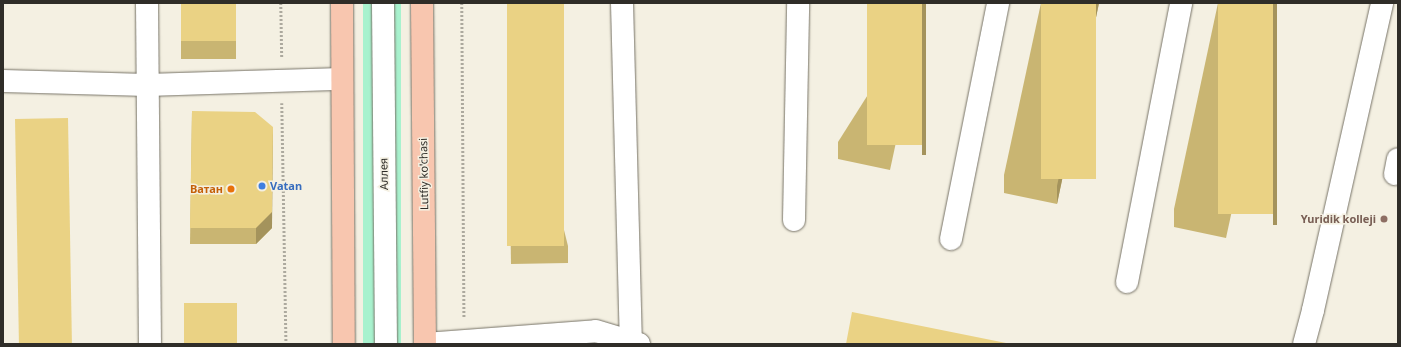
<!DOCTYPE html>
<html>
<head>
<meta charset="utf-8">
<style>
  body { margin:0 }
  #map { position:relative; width:1401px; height:347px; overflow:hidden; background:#f4f0e2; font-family:"Noto Sans",sans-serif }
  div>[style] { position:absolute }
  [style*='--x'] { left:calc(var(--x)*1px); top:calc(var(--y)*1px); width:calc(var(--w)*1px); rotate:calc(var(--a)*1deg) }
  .green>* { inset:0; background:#a8f2ce; transform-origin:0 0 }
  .path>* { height:2.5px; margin-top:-1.25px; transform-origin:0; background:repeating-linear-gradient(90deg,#aca99e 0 2px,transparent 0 4px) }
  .roads { filter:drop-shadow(0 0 1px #777367) drop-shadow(0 0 1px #777367) }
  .minor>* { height:22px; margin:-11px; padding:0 11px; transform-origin:11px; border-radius:11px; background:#fff }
  .major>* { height:22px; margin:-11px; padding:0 11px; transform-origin:11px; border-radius:11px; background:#f8c6af }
  .wall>* { inset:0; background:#c9b572; transform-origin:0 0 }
  .shaded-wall>* { inset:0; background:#a4935c; transform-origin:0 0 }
  .building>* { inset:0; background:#ead284; transform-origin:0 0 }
  .dots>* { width:11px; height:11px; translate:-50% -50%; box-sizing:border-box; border:2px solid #f4f0e2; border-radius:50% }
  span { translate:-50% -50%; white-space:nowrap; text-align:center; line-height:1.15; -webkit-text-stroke:3px #f4f0e2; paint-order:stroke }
  .street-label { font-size:11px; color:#2f2d28 }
  .shop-label { font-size:11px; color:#366cbe; font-weight:700 }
  .left { translate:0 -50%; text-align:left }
  .food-label { font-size:11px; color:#c56008; font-weight:700 }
  .right { translate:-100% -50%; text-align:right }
  .education-label { font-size:11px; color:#785e54; font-weight:700 }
  .frame { position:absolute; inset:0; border:4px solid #2f2d28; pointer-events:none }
</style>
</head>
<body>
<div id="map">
  <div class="green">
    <div style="left:363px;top:3px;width:38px;height:341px"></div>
  </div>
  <div class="path">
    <div style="--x:281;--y:3;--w:55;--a:89"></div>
    <div style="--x:462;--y:3;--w:315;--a:89.6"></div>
    <div style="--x:282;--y:103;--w:241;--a:89"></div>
  </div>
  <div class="roads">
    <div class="minor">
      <div style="--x:147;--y:3;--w:341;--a:89.5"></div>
      <div style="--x:383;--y:3;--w:341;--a:89.5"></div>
      <div style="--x:622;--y:3;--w:341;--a:88.5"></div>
      <div style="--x:3;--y:81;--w:144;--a:1.6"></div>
      <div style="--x:147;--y:85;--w:195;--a:-1.8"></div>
      <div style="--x:1395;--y:174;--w:15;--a:-79"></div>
      <div style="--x:794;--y:220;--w:217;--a:-88.9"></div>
      <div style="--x:951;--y:239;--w:241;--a:-78.7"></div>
      <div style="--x:1127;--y:282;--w:284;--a:-79"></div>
      <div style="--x:425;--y:344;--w:171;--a:-4.3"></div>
      <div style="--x:596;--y:331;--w:45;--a:16.8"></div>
      <div style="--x:1304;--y:344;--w:35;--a:-75"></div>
      <div style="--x:1313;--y:310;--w:315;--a:-77.3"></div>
    </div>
    <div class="major">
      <div style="--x:342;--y:3;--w:341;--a:89.7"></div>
      <div style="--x:422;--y:3;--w:341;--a:89.5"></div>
    </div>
  </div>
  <div class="wall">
    <div style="left:181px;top:3px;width:55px;height:56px"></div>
    <div style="clip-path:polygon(507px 3px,568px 246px,568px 263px,511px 264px)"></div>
    <div style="clip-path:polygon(926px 3px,890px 170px,838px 159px,838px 142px)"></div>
    <div style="clip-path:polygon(1041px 3px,1099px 3px,1057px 204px,1004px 193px,1004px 175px)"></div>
    <div style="clip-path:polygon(1218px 3px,1277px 3px,1226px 238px,1174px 227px,1174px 209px)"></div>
    <div style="clip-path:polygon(192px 111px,272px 228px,256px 244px,190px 244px)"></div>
  </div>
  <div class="shaded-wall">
    <div style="left:922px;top:3px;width:4px;height:152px"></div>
    <div style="clip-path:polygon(1096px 3px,1099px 3px,1057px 204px,1057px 186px)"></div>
    <div style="left:1273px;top:3px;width:4px;height:222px"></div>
    <div style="clip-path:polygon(273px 127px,272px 228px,256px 244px,256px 228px)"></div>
  </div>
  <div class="building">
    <div style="left:181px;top:3px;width:55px;height:38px"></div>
    <div style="left:507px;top:3px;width:57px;height:243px"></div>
    <div style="left:867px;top:3px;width:55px;height:142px"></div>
    <div style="left:1041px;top:3px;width:55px;height:176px"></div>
    <div style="left:1218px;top:3px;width:55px;height:211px"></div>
    <div style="clip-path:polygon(192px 111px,255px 112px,273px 127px,272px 212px,256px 228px,190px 228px)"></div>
    <div style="left:68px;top:118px;width:226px;height:53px;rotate:89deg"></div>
    <div style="left:184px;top:303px;width:53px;height:41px"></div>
    <div style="clip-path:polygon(852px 312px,1011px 344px,846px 344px)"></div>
  </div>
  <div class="dots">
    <div style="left:262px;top:186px;background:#3f7fe0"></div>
    <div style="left:231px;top:189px;background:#e8710a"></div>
    <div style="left:1384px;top:219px;background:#8d6e63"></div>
  </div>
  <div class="street-label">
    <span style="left:384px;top:174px;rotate:-91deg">Аллея</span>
    <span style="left:424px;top:174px;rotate:-91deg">Lutfiy ko'chasi</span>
  </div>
  <div class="shop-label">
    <span class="left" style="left:270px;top:186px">Vatan</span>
  </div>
  <div class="food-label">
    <span class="right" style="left:223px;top:189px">Ватан</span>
  </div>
  <div class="education-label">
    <span class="right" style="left:1376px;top:219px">Yuridik kolleji</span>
  </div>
  <div class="frame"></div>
</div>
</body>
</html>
